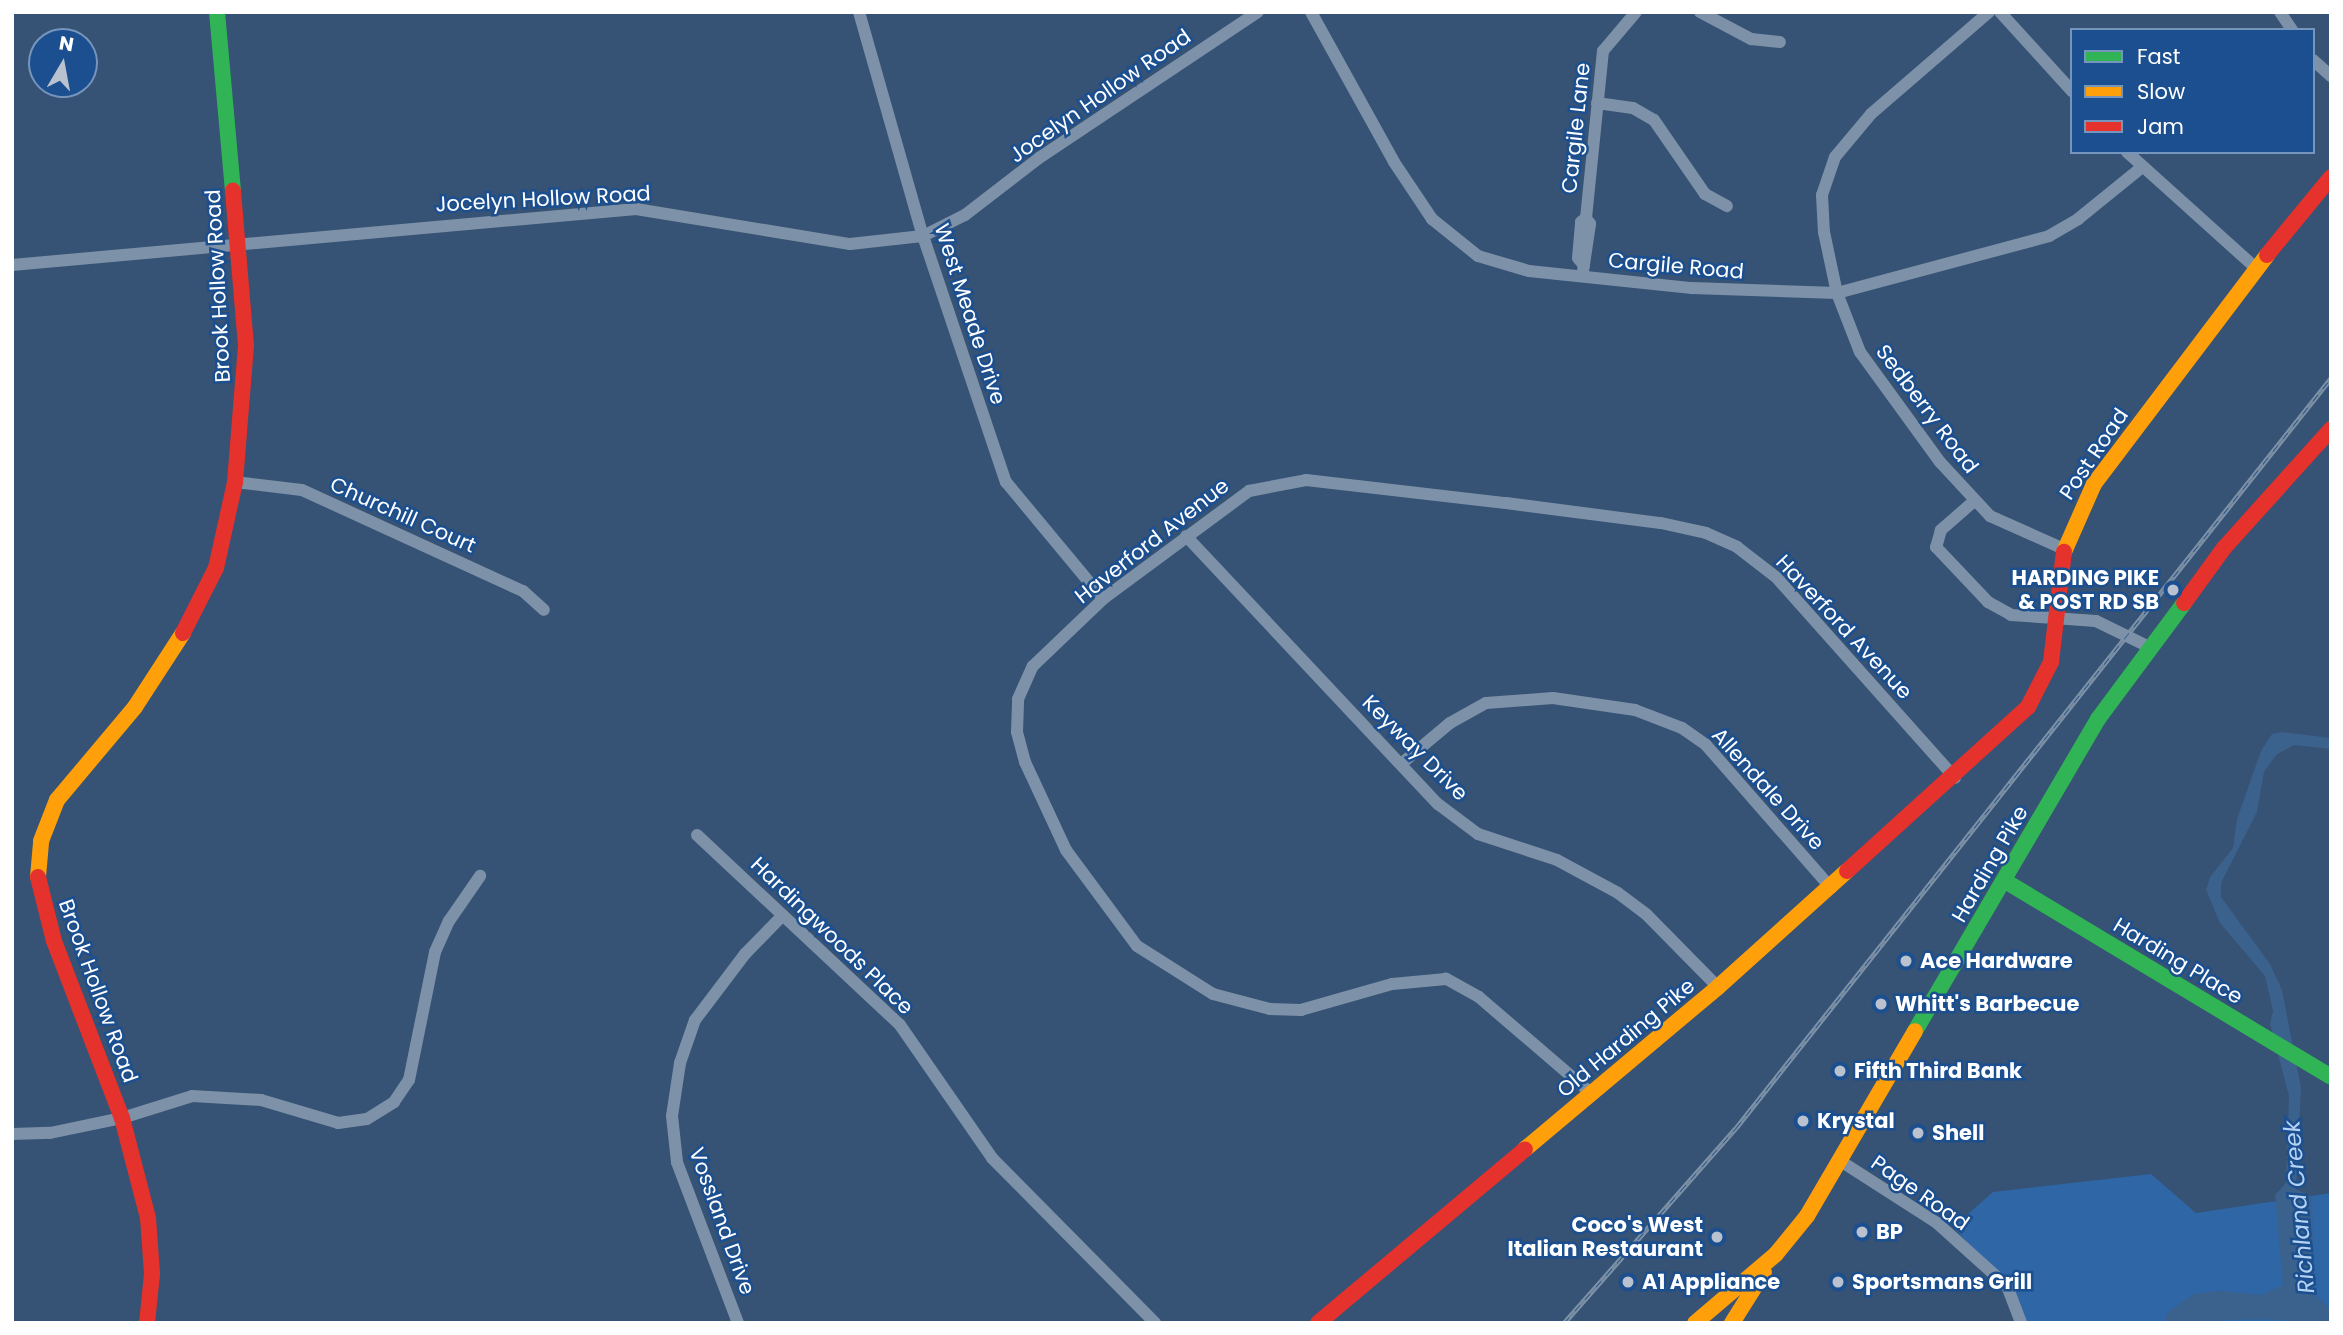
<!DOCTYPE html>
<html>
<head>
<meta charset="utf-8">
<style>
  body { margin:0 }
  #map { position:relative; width:2343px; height:1335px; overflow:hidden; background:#365274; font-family:Poppins,sans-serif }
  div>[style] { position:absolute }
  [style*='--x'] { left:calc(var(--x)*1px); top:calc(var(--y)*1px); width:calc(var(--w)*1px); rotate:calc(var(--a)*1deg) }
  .green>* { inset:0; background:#2f66a5 }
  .water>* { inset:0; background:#3b618d }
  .street>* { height:12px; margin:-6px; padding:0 6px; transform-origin:6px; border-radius:6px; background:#7d92a8 }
  .fast>* { height:16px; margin:-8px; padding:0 8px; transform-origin:8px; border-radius:8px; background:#30b455 }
  .slow>* { height:16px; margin:-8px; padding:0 8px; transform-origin:8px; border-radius:8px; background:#ff9f0a }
  .jam>* { height:16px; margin:-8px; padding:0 8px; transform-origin:8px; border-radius:8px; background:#e5322d }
  .rail>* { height:5px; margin-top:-2.5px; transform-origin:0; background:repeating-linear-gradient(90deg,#1b4f8f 0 8px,#7e92a7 0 16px); box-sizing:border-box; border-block:2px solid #7e92a7 }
  .dots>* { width:19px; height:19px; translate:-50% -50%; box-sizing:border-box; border:4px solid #1b4f8f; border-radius:50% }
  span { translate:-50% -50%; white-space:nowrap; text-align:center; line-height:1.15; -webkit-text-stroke:5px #1b4f8f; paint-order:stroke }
  .street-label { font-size:21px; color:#fff }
  .poi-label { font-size:21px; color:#fff; font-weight:700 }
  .right { translate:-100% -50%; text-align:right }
  .left { translate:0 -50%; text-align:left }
  .water-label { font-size:23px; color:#b5d3f5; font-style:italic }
  .frame { position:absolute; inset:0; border:14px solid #fff; pointer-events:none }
  .legend { position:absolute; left:2070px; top:28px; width:245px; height:126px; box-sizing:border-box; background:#1b4f8f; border:2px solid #7695bc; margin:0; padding:9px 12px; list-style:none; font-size:21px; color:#fff }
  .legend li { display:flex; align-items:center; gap:14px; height:35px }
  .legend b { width:35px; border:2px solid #7695bc }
  .north { position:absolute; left:28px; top:28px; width:70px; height:70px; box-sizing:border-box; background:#1b4f8f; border:2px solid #7695bc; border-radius:50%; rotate:10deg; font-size:19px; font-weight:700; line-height:28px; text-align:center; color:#fff }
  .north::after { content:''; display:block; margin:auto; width:24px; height:32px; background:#b9c2ce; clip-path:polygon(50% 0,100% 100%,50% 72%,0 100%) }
</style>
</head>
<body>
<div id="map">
  <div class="green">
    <div style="clip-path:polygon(2151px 1174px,2196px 1213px,2331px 1193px,2331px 1323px,2021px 1323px,2007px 1286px,1953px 1227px,1993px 1192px)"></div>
  </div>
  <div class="water">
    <div style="clip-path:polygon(2282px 732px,2331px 738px,2331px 749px,2294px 745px,2276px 755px,2264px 772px,2257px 812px,2221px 883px,2221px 897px,2270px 964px,2282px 990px,2301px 1088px,2296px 1189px,2312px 1197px,2314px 1294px,2331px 1310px,2331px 1323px,2258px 1319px,2164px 1323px,2168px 1312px,2194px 1294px,2218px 1291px,2262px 1295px,2283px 1285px,2275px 1195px,2286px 1183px,2289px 1096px,2270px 1024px,2273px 1011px,2265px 976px,2220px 923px,2206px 890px,2210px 877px,2233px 848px,2237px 819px,2261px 751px,2272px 734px)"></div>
  </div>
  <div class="street">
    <div style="--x:859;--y:12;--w:233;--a:74.1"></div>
    <div style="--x:923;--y:236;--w:260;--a:71.4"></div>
    <div style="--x:1006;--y:482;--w:152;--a:50.3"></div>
    <div style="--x:1311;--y:12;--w:171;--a:61"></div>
    <div style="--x:1394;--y:162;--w:69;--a:56.3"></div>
    <div style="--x:1432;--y:219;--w:59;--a:38.8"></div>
    <div style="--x:1478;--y:256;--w:53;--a:16.4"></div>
    <div style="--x:1529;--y:271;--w:164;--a:6"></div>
    <div style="--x:1692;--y:288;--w:145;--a:2"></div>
    <div style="--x:1837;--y:293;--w:220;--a:-15"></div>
    <div style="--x:2049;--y:236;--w:34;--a:-30"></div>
    <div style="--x:2078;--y:219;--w:81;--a:-39"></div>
    <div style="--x:1700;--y:12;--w:58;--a:27.9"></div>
    <div style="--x:1751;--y:39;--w:29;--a:6"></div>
    <div style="--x:1989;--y:12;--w:156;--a:139.2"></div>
    <div style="--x:1871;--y:114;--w:56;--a:129.9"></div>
    <div style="--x:1835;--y:157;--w:40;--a:108.9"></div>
    <div style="--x:1822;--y:195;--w:37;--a:87"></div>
    <div style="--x:1824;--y:232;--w:62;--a:78"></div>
    <div style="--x:1837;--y:293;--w:63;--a:68.7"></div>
    <div style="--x:1860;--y:352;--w:136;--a:54"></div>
    <div style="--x:1940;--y:462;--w:74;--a:47.2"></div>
    <div style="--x:1990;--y:516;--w:81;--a:24"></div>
    <div style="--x:2000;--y:12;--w:107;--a:47.7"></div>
    <div style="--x:2280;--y:12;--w:22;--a:56"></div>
    <div style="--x:2313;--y:60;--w:24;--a:42"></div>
    <div style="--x:1597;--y:103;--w:36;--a:8"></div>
    <div style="--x:1633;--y:108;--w:24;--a:30"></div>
    <div style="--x:1654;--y:120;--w:90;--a:55.4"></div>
    <div style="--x:1705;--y:194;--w:25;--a:29"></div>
    <div style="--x:2127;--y:152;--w:173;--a:42"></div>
    <div style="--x:12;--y:265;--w:627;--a:-5.13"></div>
    <div style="--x:636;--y:209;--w:217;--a:9.3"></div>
    <div style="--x:850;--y:244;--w:73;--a:-6.3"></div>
    <div style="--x:923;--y:236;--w:47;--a:-26.6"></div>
    <div style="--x:965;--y:215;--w:93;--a:-37.6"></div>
    <div style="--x:1039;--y:158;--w:263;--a:-33.7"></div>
    <div style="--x:1584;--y:265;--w:9;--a:-131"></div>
    <div style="--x:1578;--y:258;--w:36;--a:-85"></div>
    <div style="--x:1581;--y:222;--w:6;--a:-39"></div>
    <div style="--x:1586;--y:218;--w:168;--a:-84.2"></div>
    <div style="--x:1603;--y:51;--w:51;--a:-49.8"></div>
    <div style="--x:1583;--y:271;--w:48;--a:-81.5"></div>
    <div style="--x:1590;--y:224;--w:7;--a:-124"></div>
    <div style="--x:235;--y:482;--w:67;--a:6.8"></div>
    <div style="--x:302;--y:490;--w:243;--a:24.6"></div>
    <div style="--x:523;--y:591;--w:28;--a:42"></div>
    <div style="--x:1973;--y:502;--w:43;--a:138.8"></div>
    <div style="--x:1941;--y:530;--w:18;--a:106"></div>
    <div style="--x:1936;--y:547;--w:76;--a:46.6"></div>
    <div style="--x:1988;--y:602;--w:26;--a:29"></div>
    <div style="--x:2011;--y:615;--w:85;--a:4"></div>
    <div style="--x:2096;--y:621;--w:59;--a:26.1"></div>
    <div style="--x:1186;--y:536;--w:368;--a:46.8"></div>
    <div style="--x:1438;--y:804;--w:50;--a:36.9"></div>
    <div style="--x:1478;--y:834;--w:83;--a:18.2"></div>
    <div style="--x:1557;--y:860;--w:69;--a:28.4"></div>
    <div style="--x:1618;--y:893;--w:36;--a:37"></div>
    <div style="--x:1647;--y:915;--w:101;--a:45.4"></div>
    <div style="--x:1401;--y:764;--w:64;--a:-39.9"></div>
    <div style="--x:1450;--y:723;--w:41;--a:-29.1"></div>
    <div style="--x:1486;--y:703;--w:67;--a:-4.3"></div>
    <div style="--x:1553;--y:698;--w:83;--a:8.3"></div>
    <div style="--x:1635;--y:710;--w:50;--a:21"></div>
    <div style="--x:1682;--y:728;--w:29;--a:35"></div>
    <div style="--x:1706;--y:745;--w:190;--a:48.8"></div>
    <div style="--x:697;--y:835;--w:278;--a:43.1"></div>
    <div style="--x:900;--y:1025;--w:162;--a:55.3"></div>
    <div style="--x:992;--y:1158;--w:232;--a:45.3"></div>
    <div style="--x:1592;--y:1094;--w:149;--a:-139.4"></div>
    <div style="--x:1479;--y:997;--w:38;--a:-151"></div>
    <div style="--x:1446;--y:979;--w:54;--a:174.7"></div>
    <div style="--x:1392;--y:984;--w:95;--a:164.1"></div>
    <div style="--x:1301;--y:1010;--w:31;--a:-178"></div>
    <div style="--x:1270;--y:1009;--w:59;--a:-165.3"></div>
    <div style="--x:1213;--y:994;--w:90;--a:-147.7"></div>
    <div style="--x:1137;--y:946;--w:119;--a:-126.5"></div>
    <div style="--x:1066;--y:850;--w:97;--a:-115"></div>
    <div style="--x:1025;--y:762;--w:31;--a:-105"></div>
    <div style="--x:1017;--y:732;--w:33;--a:-88"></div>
    <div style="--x:1018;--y:699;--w:36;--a:-66"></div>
    <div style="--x:1033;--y:666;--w:97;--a:-43.7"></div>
    <div style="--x:1103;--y:599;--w:182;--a:-36.5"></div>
    <div style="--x:1249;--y:491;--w:58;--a:-10.9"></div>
    <div style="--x:1306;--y:480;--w:201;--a:6.6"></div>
    <div style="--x:1506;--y:503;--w:156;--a:7.4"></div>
    <div style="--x:1661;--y:523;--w:46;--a:12.5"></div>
    <div style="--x:1706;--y:533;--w:34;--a:24"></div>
    <div style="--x:1737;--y:547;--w:49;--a:37.6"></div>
    <div style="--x:1776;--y:577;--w:269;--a:48.3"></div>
    <div style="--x:12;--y:1134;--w:38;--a:-2"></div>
    <div style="--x:50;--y:1133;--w:74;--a:-11.8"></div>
    <div style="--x:122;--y:1118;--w:73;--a:-17.4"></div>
    <div style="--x:192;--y:1096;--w:69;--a:3.3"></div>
    <div style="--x:261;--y:1100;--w:80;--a:16.6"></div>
    <div style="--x:338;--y:1123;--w:29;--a:-8"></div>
    <div style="--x:367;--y:1119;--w:32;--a:-32"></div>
    <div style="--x:394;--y:1102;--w:27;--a:-56"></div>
    <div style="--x:409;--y:1080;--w:131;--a:-78.5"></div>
    <div style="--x:435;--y:952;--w:34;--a:-66"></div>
    <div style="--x:449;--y:921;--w:55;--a:-55.4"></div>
    <div style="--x:1842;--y:1162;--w:113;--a:32.7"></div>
    <div style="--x:1937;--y:1223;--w:94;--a:42"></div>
    <div style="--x:2007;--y:1286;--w:40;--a:69"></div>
    <div style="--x:738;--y:1323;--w:172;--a:-110.8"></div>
    <div style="--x:677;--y:1162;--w:46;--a:-96.2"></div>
    <div style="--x:672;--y:1116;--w:54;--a:-81.4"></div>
    <div style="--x:680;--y:1063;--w:46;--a:-70.8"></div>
    <div style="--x:695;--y:1020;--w:83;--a:-52.9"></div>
    <div style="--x:745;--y:954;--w:54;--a:-45.7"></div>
  </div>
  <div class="fast">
    <div style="--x:217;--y:12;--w:180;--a:84.9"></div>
    <div style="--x:2005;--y:881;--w:380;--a:31"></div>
    <div style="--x:1915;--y:1031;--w:362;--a:-59.6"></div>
    <div style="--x:2098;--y:719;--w:144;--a:-53.4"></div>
  </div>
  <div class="slow">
    <div style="--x:2064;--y:552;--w:74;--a:-66.2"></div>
    <div style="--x:2094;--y:484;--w:287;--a:-52.9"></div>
    <div style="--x:38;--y:877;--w:36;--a:-85"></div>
    <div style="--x:41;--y:841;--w:44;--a:-68.7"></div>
    <div style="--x:57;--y:800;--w:121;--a:-50"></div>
    <div style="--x:135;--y:707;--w:88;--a:-57"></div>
    <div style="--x:1525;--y:1149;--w:252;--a:-40"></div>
    <div style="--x:1718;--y:987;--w:173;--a:-42"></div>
    <div style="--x:1695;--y:1323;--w:106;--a:-40.4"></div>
    <div style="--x:1776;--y:1254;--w:49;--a:-50.8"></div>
    <div style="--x:1807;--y:1216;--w:214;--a:-59.7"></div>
    <div style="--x:1732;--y:1323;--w:60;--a:-57.9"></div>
  </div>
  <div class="jam">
    <div style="--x:2267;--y:255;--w:101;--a:-50.6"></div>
    <div style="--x:2184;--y:603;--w:68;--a:-54"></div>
    <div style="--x:2224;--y:548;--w:160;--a:-48"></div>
    <div style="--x:183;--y:633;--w:73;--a:-63.1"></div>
    <div style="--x:216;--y:568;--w:88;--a:-77.5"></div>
    <div style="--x:235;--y:482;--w:136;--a:-85.4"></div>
    <div style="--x:246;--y:346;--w:156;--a:-94.8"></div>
    <div style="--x:1847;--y:871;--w:244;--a:-42.2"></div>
    <div style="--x:2028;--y:707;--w:51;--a:-62.9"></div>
    <div style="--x:2051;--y:662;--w:111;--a:-83.3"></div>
    <div style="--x:38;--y:877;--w:66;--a:76"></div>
    <div style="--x:54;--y:941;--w:190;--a:69"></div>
    <div style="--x:122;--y:1118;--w:103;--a:75.4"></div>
    <div style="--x:148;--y:1218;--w:56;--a:85.9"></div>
    <div style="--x:152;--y:1274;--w:49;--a:95.8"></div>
    <div style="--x:1318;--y:1323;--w:270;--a:-40"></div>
  </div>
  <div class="rail">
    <div style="--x:1564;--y:1323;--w:260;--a:-48.6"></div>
    <div style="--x:1736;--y:1128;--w:957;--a:-51.57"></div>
  </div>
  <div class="dots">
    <div style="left:2173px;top:590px;background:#b9c2ce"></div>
    <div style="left:1906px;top:961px;background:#b9c2ce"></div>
    <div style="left:1881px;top:1004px;background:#b9c2ce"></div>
    <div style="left:1840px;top:1071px;background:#b9c2ce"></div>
    <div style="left:1803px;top:1121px;background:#b9c2ce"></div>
    <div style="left:1918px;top:1133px;background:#b9c2ce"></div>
    <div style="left:1862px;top:1232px;background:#b9c2ce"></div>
    <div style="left:1717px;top:1237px;background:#b9c2ce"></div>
    <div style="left:1628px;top:1282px;background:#b9c2ce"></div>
    <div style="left:1838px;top:1282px;background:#b9c2ce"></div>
  </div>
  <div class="street-label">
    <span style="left:1100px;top:96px;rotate:-35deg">Jocelyn Hollow Road</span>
    <span style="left:1576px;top:128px;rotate:-84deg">Cargile Lane</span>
    <span style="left:543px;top:199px;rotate:-3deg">Jocelyn Hollow Road</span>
    <span style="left:1676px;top:266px;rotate:5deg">Cargile Road</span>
    <span style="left:218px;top:286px;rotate:-93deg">Brook Hollow Road</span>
    <span style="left:970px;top:314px;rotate:72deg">West Meade Drive</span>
    <span style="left:1927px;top:409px;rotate:53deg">Sedberry Road</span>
    <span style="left:2094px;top:454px;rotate:-56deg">Post Road</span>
    <span style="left:403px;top:515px;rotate:24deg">Churchill Court</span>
    <span style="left:1152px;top:541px;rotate:-38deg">Haverford Avenue</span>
    <span style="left:1844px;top:627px;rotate:47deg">Haverford Avenue</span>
    <span style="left:1415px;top:748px;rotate:45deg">Keyway Drive</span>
    <span style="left:1768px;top:789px;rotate:48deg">Allendale Drive</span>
    <span style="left:1990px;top:864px;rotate:-60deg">Harding Pike</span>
    <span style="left:832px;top:936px;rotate:44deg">Hardingwoods Place</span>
    <span style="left:2178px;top:961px;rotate:31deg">Harding Place</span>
    <span style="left:98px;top:991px;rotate:70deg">Brook Hollow Road</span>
    <span style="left:1626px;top:1038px;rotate:-40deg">Old Harding Pike</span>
    <span style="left:1920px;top:1193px;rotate:35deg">Page Road</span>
    <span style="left:722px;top:1221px;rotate:70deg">Vossland Drive</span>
  </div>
  <div class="poi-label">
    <span class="right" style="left:2159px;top:590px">HARDING PIKE<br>&amp; POST RD SB</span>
    <span class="left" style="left:1920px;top:961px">Ace Hardware</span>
    <span class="left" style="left:1895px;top:1004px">Whitt's Barbecue</span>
    <span class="left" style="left:1854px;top:1071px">Fifth Third Bank</span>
    <span class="left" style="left:1817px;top:1121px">Krystal</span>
    <span class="left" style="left:1932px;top:1133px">Shell</span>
    <span class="right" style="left:1703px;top:1237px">Coco's West<br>Italian Restaurant</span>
    <span class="left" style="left:1876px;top:1232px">BP</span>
    <span class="left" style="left:1642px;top:1282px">A1 Appliance</span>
    <span class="left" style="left:1852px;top:1282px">Sportsmans Grill</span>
  </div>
  <div class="water-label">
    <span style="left:2299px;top:1207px;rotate:-95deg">Richland Creek</span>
  </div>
  <div class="frame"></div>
  <ul class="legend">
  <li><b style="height:9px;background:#30b455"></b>Fast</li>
  <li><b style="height:9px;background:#ff9f0a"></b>Slow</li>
  <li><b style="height:9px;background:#e5322d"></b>Jam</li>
  </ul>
  <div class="north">N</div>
</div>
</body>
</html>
